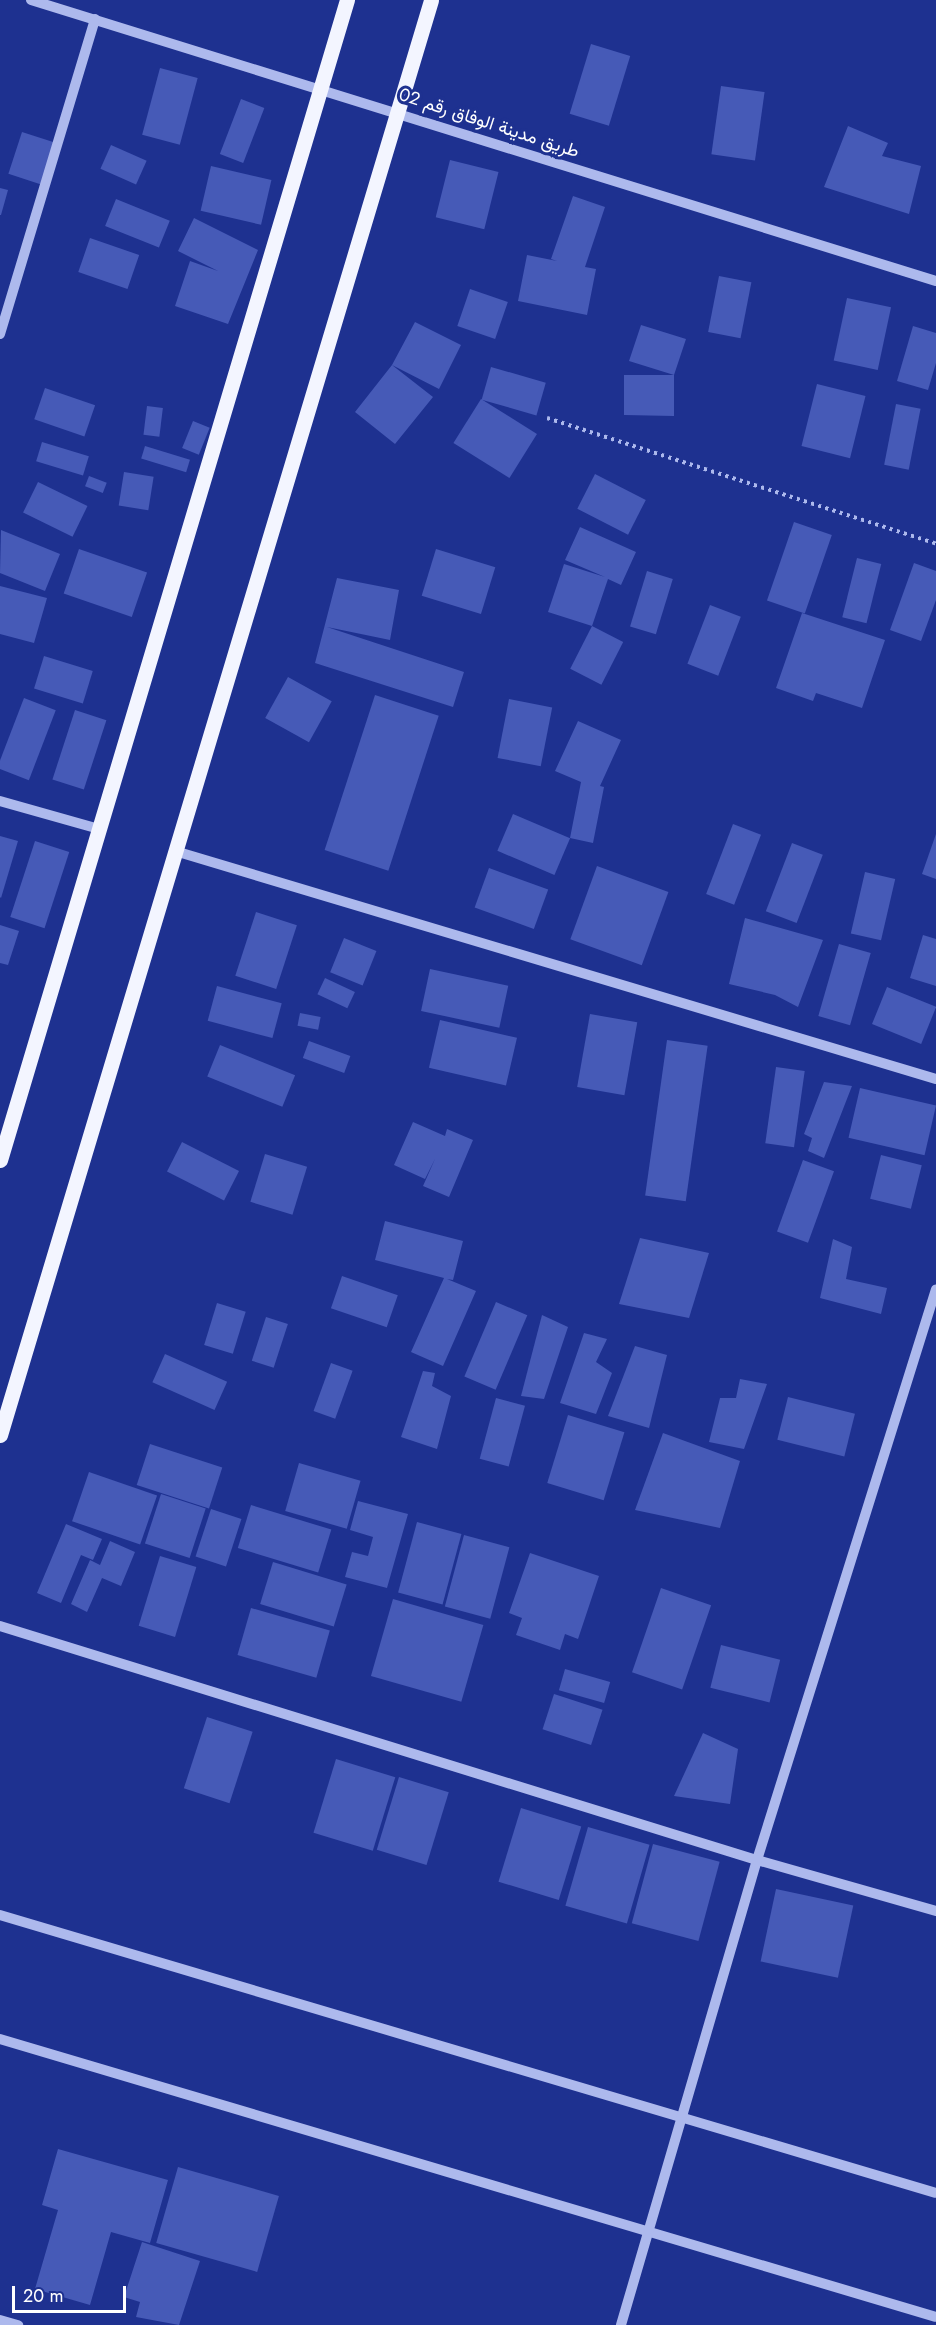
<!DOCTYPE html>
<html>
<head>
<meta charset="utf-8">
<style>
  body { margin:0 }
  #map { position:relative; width:936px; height:2325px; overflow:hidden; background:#1e3190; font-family:Jost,Vazirmatn,sans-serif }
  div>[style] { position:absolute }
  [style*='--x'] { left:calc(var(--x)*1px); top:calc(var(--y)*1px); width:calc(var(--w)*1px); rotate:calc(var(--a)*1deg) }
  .building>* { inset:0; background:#465ab7; transform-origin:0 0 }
  .path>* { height:4px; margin-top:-2px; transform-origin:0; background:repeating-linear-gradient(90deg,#adb9ed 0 3px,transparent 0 7.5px) }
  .minor>* { height:10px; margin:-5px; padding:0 5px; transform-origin:5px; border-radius:5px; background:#adb9ed }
  .major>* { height:15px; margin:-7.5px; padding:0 7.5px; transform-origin:7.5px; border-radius:7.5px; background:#f3f5ff }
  span { translate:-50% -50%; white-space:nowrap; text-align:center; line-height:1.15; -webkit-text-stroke:6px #1e3190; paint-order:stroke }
  .street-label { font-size:18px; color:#fff }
  .scale { position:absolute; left:12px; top:2286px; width:114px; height:27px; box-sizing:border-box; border:3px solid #fff; border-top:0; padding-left:8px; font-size:18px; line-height:21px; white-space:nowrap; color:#fff; -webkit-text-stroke:4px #1e3190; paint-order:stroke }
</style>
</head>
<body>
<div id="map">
  <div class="building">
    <div style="left:591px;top:44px;width:41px;height:73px;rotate:17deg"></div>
    <div style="left:160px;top:68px;width:39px;height:69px;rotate:15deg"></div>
    <div style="left:721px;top:86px;width:44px;height:69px;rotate:8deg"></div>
    <div style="left:241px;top:99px;width:25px;height:59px;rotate:21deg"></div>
    <div style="clip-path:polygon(848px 126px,888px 143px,882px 156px,921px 166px,909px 214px,824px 187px)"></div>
    <div style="left:22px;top:132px;width:36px;height:44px;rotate:18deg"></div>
    <div style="left:111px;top:145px;width:39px;height:26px;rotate:24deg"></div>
    <div style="left:450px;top:160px;width:50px;height:59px;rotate:14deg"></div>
    <div style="left:211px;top:166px;width:62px;height:46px;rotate:13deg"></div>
    <div style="clip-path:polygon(0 188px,8px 190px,1px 215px,0 215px)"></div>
    <div style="clip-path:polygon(573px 196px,605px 207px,585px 267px,596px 269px,587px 315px,518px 301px,527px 255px,557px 261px,551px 259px)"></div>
    <div style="left:116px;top:199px;width:58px;height:29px;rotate:22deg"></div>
    <div style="clip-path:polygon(194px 218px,258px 250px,228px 324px,175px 306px,190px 261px,218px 271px,178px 251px)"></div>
    <div style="left:90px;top:238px;width:52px;height:36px;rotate:19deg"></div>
    <div style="left:719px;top:276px;width:33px;height:57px;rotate:11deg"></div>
    <div style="left:470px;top:289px;width:40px;height:39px;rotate:19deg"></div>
    <div style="left:847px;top:298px;width:45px;height:64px;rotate:12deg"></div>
    <div style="clip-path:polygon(415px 322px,461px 345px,439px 389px,392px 365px,433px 397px,395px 444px,355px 412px,392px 365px)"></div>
    <div style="clip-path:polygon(641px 325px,686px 339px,674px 375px,674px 416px,624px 415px,624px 375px,674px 375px,629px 361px)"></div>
    <div style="clip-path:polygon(913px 326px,936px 333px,936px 363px,928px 390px,897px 381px)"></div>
    <div style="left:491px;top:367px;width:57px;height:34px;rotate:16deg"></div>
    <div style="left:817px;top:384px;width:50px;height:64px;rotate:14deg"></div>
    <div style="left:45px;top:388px;width:53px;height:33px;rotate:19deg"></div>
    <div style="left:481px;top:399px;width:66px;height:52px;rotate:32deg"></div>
    <div style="left:896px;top:404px;width:25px;height:62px;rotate:11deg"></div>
    <div style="left:147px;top:406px;width:16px;height:29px;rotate:7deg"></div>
    <div style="left:193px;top:421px;width:18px;height:29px;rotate:22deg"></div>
    <div style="left:42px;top:442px;width:49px;height:20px;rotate:17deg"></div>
    <div style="left:145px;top:446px;width:47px;height:13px;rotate:17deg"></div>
    <div style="left:124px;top:472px;width:30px;height:34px;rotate:9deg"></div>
    <div style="left:595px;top:474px;width:57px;height:39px;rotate:27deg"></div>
    <div style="left:89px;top:476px;width:19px;height:11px;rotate:21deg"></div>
    <div style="left:38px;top:482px;width:55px;height:34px;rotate:26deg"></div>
    <div style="left:794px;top:522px;width:40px;height:83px;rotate:19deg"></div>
    <div style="clip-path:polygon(580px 527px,636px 552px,621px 585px,608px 579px,592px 626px,548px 612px,564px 564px,605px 577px,565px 560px)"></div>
    <div style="clip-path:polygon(1px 530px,60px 554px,45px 591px,0 573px)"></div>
    <div style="left:79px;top:549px;width:72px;height:47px;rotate:19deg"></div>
    <div style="left:436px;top:549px;width:62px;height:49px;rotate:17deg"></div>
    <div style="left:857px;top:558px;width:25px;height:61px;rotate:14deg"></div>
    <div style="clip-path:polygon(914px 563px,936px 571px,936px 600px,921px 641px,890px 630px)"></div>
    <div style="left:647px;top:571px;width:27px;height:58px;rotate:17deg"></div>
    <div style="clip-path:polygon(337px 578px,399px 590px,390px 640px,327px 627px,464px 672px,453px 707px,315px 663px)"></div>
    <div style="clip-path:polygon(0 586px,47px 598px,34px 643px,0 634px)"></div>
    <div style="left:710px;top:605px;width:33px;height:63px;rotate:21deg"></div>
    <div style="clip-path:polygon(802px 613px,885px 640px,862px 708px,816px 693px,813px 701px,776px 688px)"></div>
    <div style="left:592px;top:626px;width:35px;height:48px;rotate:27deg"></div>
    <div style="left:44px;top:656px;width:51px;height:34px;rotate:17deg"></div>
    <div style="left:288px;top:677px;width:50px;height:47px;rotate:29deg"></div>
    <div style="left:375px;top:695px;width:67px;height:163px;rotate:18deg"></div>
    <div style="left:24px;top:698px;width:34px;height:75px;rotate:21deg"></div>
    <div style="left:509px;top:699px;width:44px;height:60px;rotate:11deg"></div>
    <div style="left:75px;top:710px;width:33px;height:73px;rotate:18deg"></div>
    <div style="clip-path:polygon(578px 721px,621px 740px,600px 786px,604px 787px,593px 843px,570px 838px,581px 782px,555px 771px)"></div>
    <div style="left:513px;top:814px;width:62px;height:40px;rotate:23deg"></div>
    <div style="left:733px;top:824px;width:30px;height:75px;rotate:21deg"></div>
    <div style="clip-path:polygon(936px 834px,936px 879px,922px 874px)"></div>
    <div style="clip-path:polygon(0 836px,18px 841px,1px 898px,0 897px)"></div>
    <div style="left:35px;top:841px;width:36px;height:80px;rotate:18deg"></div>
    <div style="left:792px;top:843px;width:33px;height:73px;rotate:21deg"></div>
    <div style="left:597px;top:866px;width:76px;height:78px;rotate:20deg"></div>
    <div style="left:489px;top:868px;width:63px;height:42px;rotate:20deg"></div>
    <div style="left:865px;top:872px;width:31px;height:63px;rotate:13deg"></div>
    <div style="left:256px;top:912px;width:43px;height:67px;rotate:18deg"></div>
    <div style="clip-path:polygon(745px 918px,823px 940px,798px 1007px,775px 995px,729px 984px)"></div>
    <div style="clip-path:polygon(0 925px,19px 931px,8px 965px,0 963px)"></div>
    <div style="clip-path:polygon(923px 935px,936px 939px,936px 986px,910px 978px)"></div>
    <div style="left:344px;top:938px;width:35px;height:37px;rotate:22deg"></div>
    <div style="left:839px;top:944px;width:33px;height:75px;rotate:16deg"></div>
    <div style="left:430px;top:969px;width:80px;height:43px;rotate:12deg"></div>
    <div style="left:325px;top:978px;width:33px;height:18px;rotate:25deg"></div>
    <div style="left:217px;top:986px;width:67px;height:36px;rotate:15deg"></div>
    <div style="left:887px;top:987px;width:53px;height:40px;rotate:22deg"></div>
    <div style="left:300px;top:1013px;width:21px;height:13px;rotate:11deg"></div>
    <div style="left:590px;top:1014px;width:48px;height:74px;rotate:10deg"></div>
    <div style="left:440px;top:1020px;width:79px;height:49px;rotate:13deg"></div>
    <div style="left:667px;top:1040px;width:41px;height:157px;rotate:8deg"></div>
    <div style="left:309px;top:1041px;width:44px;height:18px;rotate:20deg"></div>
    <div style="left:220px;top:1045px;width:81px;height:34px;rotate:22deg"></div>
    <div style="left:776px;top:1067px;width:29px;height:77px;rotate:8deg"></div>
    <div style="clip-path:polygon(824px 1082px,852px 1086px,824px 1158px,808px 1151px,812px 1138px,804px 1134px)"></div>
    <div style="left:860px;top:1088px;width:78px;height:51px;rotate:13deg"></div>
    <div style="clip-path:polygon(413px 1122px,445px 1136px,447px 1129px,473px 1140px,449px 1197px,423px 1186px,435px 1159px,425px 1179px,394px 1165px)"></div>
    <div style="left:182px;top:1142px;width:64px;height:33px;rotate:27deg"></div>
    <div style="left:265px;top:1154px;width:44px;height:50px;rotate:17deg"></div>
    <div style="left:881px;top:1155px;width:42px;height:45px;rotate:14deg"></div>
    <div style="left:803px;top:1160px;width:33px;height:76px;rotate:20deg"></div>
    <div style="clip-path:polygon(385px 1221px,463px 1241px,453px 1280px,447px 1279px,476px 1291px,443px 1366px,411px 1352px,444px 1278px,375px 1260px)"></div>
    <div style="clip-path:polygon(640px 1238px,709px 1253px,689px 1318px,619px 1304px)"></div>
    <div style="clip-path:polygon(833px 1239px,852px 1247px,846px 1279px,887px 1288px,881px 1314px,820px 1298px)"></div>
    <div style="left:342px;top:1276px;width:59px;height:34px;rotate:19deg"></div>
    <div style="left:496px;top:1302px;width:34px;height:81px;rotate:23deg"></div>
    <div style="left:217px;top:1303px;width:30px;height:44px;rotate:17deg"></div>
    <div style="clip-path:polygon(542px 1315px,568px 1327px,544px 1399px,521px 1396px)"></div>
    <div style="left:266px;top:1317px;width:23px;height:46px;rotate:18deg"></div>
    <div style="clip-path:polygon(584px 1333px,607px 1339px,596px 1362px,612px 1373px,596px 1414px,560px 1403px)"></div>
    <div style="clip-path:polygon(635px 1346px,667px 1355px,649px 1428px,608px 1416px)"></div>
    <div style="left:165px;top:1354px;width:68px;height:31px;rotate:24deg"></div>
    <div style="left:331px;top:1363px;width:23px;height:51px;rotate:20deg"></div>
    <div style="clip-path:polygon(423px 1371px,435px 1373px,432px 1386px,451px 1396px,437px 1449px,401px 1437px)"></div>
    <div style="clip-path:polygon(740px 1379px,767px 1384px,744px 1449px,709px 1442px,720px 1398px,736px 1398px)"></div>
    <div style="left:788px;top:1397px;width:69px;height:44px;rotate:14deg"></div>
    <div style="left:496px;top:1398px;width:30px;height:63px;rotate:15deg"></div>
    <div style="left:568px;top:1415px;width:59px;height:71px;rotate:17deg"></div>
    <div style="clip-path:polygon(663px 1433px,740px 1461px,720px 1528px,635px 1510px)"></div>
    <div style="left:150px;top:1444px;width:76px;height:43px;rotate:18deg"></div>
    <div style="left:299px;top:1463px;width:64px;height:50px;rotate:16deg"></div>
    <div style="left:89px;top:1472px;width:72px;height:52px;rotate:19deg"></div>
    <div style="left:161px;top:1494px;width:47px;height:52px;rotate:18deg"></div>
    <div style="clip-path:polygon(358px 1501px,408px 1514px,387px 1588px,345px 1577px,352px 1552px,368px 1556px,373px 1537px,350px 1530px)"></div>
    <div style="left:251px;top:1505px;width:84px;height:45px;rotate:17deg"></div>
    <div style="left:211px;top:1509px;width:32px;height:50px;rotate:18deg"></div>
    <div style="left:417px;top:1522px;width:46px;height:73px;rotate:15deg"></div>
    <div style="clip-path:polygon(66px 1524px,102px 1539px,93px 1560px,81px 1555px,61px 1603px,37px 1593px)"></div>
    <div style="left:464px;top:1535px;width:47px;height:74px;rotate:15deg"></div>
    <div style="clip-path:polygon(110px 1541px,135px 1552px,121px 1586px,102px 1578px,87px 1612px,71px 1604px,90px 1560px,100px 1565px)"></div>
    <div style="clip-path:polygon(530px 1553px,599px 1576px,578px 1639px,565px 1634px,560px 1650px,516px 1635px,522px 1618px,509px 1613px)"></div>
    <div style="left:160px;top:1556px;width:38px;height:73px;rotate:17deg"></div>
    <div style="left:273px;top:1562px;width:77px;height:44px;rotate:17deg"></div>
    <div style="left:661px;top:1588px;width:53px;height:89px;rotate:19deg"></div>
    <div style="left:393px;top:1599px;width:94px;height:80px;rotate:16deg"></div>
    <div style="left:251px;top:1608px;width:82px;height:49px;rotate:16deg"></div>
    <div style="left:721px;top:1645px;width:61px;height:44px;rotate:14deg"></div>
    <div style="left:565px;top:1669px;width:47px;height:22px;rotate:16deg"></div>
    <div style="left:554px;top:1694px;width:51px;height:37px;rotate:18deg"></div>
    <div style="left:207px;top:1717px;width:48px;height:75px;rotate:18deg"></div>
    <div style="clip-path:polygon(703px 1733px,738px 1749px,730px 1804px,674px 1796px)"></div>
    <div style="left:336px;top:1759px;width:62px;height:77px;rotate:17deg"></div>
    <div style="left:399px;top:1777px;width:52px;height:76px;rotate:17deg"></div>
    <div style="left:521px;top:1808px;width:63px;height:77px;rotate:17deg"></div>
    <div style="left:588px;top:1827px;width:64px;height:82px;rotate:16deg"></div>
    <div style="left:653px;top:1844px;width:69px;height:82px;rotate:15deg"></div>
    <div style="left:776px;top:1889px;width:79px;height:74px;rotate:12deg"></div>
    <div style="clip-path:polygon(58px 2149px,168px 2180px,150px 2243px,111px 2232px,90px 2305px,35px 2289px,58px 2210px,42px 2205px)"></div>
    <div style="left:178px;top:2167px;width:105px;height:79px;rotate:16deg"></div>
    <div style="clip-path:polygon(142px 2242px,200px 2261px,179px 2325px,136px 2317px,140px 2302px,124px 2297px)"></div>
  </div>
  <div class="path">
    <div style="--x:547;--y:418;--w:409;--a:17.9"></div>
  </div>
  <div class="minor">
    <div style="--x:31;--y:0;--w:948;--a:17.25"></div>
    <div style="--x:0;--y:334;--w:329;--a:-73.2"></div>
    <div style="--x:0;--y:801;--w:103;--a:15.8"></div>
    <div style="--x:175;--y:851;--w:794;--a:16.68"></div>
    <div style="--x:0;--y:1626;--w:792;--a:17.18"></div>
    <div style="--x:757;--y:1860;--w:186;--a:15.9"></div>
    <div style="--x:0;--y:1915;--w:976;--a:16.54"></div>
    <div style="--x:0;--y:2039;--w:976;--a:16.54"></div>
    <div style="--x:0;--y:2320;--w:19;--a:16"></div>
    <div style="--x:621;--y:2325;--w:484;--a:-73.7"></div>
    <div style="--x:757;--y:1860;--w:598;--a:-72.59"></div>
  </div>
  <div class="major">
    <div style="--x:0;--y:1160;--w:1211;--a:-73.35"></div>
    <div style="--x:0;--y:1435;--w:1498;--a:-73.28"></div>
  </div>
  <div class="street-label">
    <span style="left:489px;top:123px;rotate:18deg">طريق مدينة الوفاق رقم 02</span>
  </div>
  <div class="scale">20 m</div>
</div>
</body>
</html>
